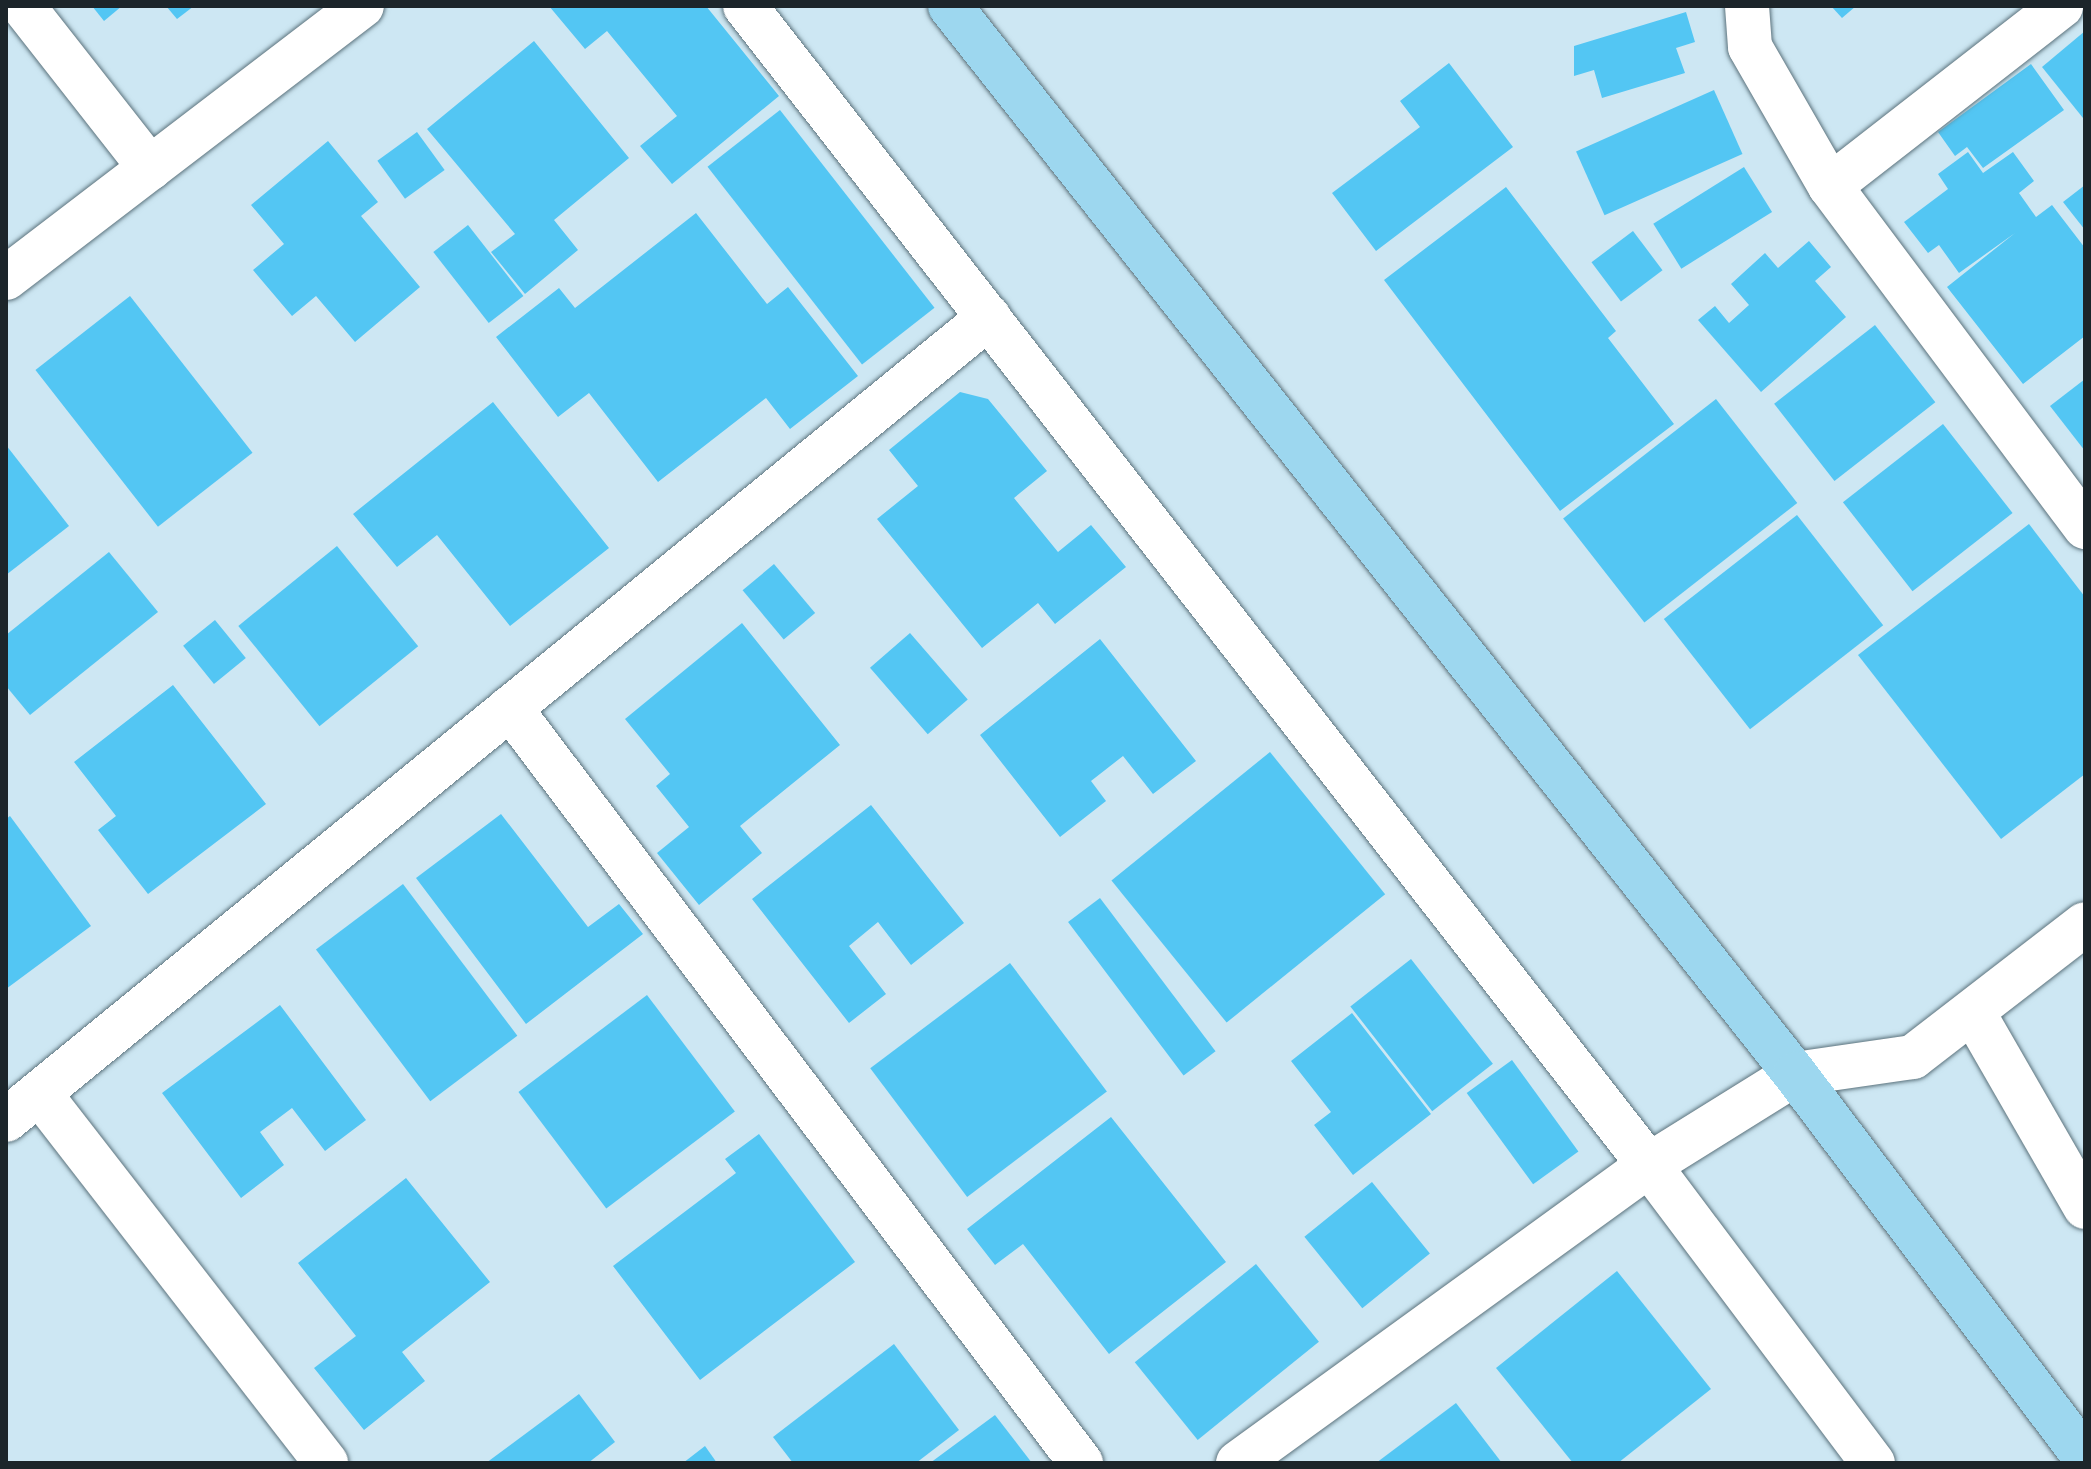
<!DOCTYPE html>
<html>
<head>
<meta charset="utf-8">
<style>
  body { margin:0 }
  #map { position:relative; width:2091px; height:1469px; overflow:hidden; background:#cde7f3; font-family:"Titillium Web",sans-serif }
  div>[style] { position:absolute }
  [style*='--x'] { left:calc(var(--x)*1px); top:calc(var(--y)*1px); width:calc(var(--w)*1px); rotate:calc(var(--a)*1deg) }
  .building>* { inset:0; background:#53c6f3; transform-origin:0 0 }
  .roads { filter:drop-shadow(0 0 2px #5c737d) drop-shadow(0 0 2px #5c737d) }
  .minor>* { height:44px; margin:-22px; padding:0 22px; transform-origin:22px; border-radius:22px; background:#fff }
  .major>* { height:44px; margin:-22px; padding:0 22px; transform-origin:22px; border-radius:22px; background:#9dd7ef }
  span { translate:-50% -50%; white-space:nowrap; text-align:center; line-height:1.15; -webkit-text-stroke:7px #cde7f3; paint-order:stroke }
  .frame { position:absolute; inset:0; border:8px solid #1c252a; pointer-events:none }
</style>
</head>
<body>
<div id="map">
  <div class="building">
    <div style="clip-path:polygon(92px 6px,122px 6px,104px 21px)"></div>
    <div style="clip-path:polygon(166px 6px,194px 6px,177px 19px)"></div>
    <div style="clip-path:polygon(549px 6px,706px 6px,779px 96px,672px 184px,640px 146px,677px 116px,607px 31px,585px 49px)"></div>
    <div style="clip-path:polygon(1831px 6px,1856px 6px,1842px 18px)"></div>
    <div style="clip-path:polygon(1686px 12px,1695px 42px,1676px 48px,1685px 73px,1602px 98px,1594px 70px,1574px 76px,1574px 46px)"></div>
    <div style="clip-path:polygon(2085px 31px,2085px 117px,2083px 118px,2042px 67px)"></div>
    <div style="clip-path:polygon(534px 41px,629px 158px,554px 220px,578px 250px,525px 294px,491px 252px,515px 234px,427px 129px)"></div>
    <div style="clip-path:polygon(1449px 63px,1513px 147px,1376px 251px,1332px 193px,1420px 127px,1400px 101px)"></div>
    <div style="clip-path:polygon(2031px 64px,2064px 110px,1983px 168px,1967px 147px,1955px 156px,1938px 132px)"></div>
    <div style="left:1714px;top:90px;width:70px;height:151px;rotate:66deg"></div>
    <div style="left:780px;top:110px;width:251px;height:92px;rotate:52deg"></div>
    <div style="left:417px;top:132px;width:47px;height:49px;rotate:54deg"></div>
    <div style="clip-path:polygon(328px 141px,378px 202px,361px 216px,420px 287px,355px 342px,316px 296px,292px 316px,253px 270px,284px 244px,251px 205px)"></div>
    <div style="clip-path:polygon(1968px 152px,1983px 173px,2013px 152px,2034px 181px,2019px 193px,2036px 217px,2052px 205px,2085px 248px,2085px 336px,2023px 384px,1947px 287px,2015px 233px,1959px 273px,1939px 245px,1928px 253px,1904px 222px,1948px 189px,1938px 174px)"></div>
    <div style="left:1744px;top:167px;width:53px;height:107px;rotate:58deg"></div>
    <div style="clip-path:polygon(2085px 185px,2085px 230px,2063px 202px)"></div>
    <div style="clip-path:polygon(1506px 187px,1616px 331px,1608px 338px,1674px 424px,1560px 511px,1384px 280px)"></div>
    <div style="clip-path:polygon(696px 213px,767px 304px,788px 287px,858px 376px,790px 429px,766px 398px,658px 482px,589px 393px,558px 417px,496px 337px,559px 288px,575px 308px)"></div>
    <div style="left:468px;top:225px;width:90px;height:44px;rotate:52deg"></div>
    <div style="left:1633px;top:231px;width:49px;height:52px;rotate:53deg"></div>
    <div style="clip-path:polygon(1809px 241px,1831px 267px,1815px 281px,1846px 317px,1761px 392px,1698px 320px,1715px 306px,1729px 323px,1749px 305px,1731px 284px,1765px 253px,1778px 268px)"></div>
    <div style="left:130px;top:296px;width:199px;height:120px;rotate:52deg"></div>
    <div style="left:1875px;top:325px;width:98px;height:128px;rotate:52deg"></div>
    <div style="clip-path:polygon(2085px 379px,2085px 451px,2050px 406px)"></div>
    <div style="clip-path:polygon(960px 392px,988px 399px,1047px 471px,1014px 498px,1058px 552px,1091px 525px,1126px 567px,1055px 624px,1038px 603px,982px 648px,877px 519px,918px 486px,889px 450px)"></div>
    <div style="left:1716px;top:399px;width:132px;height:194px;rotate:52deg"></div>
    <div style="clip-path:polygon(493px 402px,609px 548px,510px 626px,437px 535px,397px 567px,353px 514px)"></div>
    <div style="left:1943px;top:424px;width:113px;height:127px;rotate:52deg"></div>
    <div style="clip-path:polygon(6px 445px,69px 526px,6px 575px)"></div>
    <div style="left:1797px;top:515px;width:140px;height:169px;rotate:52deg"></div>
    <div style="clip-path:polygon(2029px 524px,2085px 597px,2085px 774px,2001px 839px,1858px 655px)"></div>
    <div style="left:337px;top:546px;width:129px;height:127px;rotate:51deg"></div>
    <div style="clip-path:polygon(109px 552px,158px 612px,30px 715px,6px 686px,6px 635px)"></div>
    <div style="left:774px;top:564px;width:64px;height:41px;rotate:50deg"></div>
    <div style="left:215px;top:620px;width:49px;height:41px;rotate:51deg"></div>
    <div style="clip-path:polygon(742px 623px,840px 745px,740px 826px,762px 853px,699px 905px,657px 853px,689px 827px,656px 786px,670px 774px,625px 719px)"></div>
    <div style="left:910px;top:633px;width:88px;height:53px;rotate:49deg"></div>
    <div style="clip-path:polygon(1100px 639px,1196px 761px,1153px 794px,1123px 756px,1091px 781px,1106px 801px,1060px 837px,980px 735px)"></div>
    <div style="clip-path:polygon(173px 685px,266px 804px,148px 894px,98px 830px,116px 816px,74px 762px)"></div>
    <div style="left:1270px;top:752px;width:183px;height:204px;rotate:51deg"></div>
    <div style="clip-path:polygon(871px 805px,964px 923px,911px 965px,878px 922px,849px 946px,886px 994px,849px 1023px,752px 899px)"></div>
    <div style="clip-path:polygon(501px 814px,588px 927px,619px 904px,643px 934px,526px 1024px,416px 878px)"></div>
    <div style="clip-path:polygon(10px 816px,91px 926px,6px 989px,6px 819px)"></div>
    <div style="left:403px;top:884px;width:190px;height:109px;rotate:53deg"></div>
    <div style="left:1100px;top:898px;width:192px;height:40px;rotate:53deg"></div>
    <div style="left:1411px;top:959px;width:133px;height:77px;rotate:52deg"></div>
    <div style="left:1010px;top:963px;width:161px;height:175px;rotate:53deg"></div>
    <div style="left:647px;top:995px;width:146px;height:161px;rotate:53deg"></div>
    <div style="clip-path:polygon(280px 1005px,366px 1120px,325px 1151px,292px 1108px,260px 1132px,284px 1165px,241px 1198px,162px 1093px)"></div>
    <div style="clip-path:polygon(1352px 1013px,1431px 1114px,1353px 1175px,1314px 1125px,1331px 1112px,1291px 1061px)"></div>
    <div style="left:1512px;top:1060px;width:113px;height:56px;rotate:54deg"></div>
    <div style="clip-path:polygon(1111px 1117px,1226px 1262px,1109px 1354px,1023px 1244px,995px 1265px,967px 1229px)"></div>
    <div style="clip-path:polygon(759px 1134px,855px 1262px,700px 1380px,613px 1266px,736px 1173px,725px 1159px)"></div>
    <div style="clip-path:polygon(406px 1178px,490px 1282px,402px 1352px,425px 1381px,364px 1430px,314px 1368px,356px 1336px,298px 1263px)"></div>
    <div style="left:1372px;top:1182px;width:92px;height:87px;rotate:51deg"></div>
    <div style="left:1256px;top:1264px;width:100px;height:156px;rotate:51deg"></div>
    <div style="clip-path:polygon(1617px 1271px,1711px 1389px,1618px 1463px,1573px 1463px,1496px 1368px)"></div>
    <div style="clip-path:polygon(894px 1344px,959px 1430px,916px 1463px,793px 1463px,773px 1437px)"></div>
    <div style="clip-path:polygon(579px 1394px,615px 1442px,588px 1463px,486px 1463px)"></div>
    <div style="clip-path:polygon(1456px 1403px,1502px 1463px,1376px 1463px)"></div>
    <div style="clip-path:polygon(995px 1415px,1032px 1463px,930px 1463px)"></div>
    <div style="clip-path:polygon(705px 1446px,717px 1463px,683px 1463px)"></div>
  </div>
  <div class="roads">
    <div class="minor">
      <div style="--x:23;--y:6;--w:206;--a:51.9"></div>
      <div style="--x:745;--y:6;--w:1470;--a:52.05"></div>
      <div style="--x:1649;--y:1165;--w:373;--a:53.1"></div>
      <div style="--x:1747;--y:6;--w:41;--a:85.8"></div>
      <div style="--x:1750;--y:47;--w:160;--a:60.1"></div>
      <div style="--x:1830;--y:186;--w:426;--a:53.2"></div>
      <div style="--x:1830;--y:186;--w:293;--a:-37.9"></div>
      <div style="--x:6;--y:278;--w:448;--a:-37.4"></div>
      <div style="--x:510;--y:708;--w:947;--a:52.9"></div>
      <div style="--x:1973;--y:1012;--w:225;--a:60.1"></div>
      <div style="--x:40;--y:1094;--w:467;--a:52.2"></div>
      <div style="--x:6;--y:1120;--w:1269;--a:-39.24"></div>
      <div style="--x:1238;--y:1463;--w:508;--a:-35.94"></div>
      <div style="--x:1649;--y:1165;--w:172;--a:-31.9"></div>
      <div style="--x:1795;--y:1074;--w:119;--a:-8.2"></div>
      <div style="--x:1913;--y:1057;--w:217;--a:-37.7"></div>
    </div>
    <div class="major">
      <div style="--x:950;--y:6;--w:1362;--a:51.65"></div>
      <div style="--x:1795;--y:1074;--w:480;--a:52.9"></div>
    </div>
  </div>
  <div class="frame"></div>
</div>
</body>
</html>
